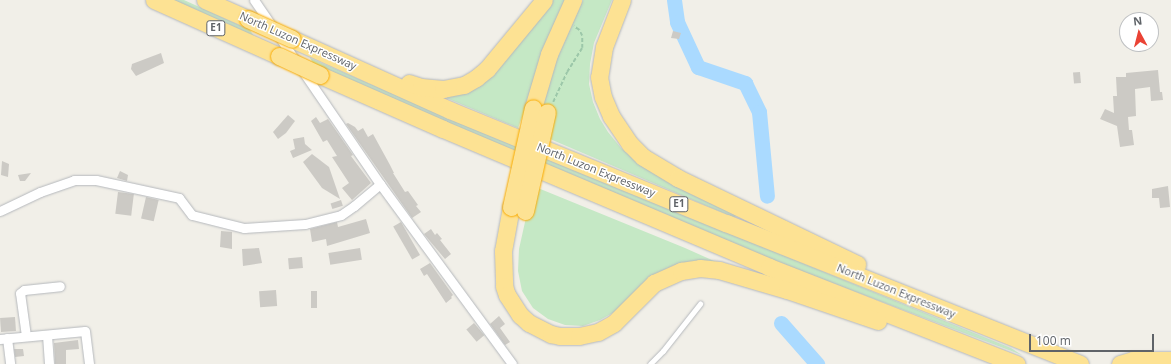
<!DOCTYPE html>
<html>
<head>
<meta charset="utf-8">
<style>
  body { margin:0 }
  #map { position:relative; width:1171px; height:364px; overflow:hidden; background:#f1efe8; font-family:"Open Sans",sans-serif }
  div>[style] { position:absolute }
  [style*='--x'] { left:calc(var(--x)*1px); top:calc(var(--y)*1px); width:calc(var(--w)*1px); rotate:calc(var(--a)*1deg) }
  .green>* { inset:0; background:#c5e8c5 }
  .river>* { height:15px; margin:-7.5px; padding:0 7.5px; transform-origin:7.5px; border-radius:7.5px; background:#aadaff }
  .building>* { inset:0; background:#cccac5; transform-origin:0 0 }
  .path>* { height:1.5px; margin-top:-0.75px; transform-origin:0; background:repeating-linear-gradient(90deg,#9cc7a9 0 4px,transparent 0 6px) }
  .roads { filter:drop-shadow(0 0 1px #b5b8bc) drop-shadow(0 0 1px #b5b8bc) }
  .lane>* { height:4.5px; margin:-2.25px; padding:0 2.25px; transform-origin:2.25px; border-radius:2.25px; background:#fff }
  .street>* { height:9px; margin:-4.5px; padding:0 4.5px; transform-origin:4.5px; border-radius:4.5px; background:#fff }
  .highway>* { height:17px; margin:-8.5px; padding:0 8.5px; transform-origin:8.5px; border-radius:8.5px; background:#fde293 }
  .bridges { filter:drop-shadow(0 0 1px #f9ab00) drop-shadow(0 0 1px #f9ab00) }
  .highway-bridge>* { height:17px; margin:-8.5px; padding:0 8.5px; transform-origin:8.5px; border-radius:8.5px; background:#fde293 }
  span { translate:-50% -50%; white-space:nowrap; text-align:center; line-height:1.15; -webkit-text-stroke:3px #fff; paint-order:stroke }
  .shield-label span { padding:1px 3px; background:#fff; border:1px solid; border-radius:3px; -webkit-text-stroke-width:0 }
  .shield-label { font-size:10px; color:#5f6368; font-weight:700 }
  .street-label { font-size:11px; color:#5f6368 }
  .north { position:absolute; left:1119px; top:12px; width:40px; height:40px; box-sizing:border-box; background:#fff; border:1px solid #bfc1c3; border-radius:50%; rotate:353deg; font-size:11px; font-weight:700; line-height:16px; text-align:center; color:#5f6368 }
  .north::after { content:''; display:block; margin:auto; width:14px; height:18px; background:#ea4335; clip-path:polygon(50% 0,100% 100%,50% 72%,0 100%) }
  .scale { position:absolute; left:1029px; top:334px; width:125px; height:18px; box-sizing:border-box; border:2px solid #5f6368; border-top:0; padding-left:5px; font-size:12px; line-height:14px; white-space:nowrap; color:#5f6368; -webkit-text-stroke:3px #fff; paint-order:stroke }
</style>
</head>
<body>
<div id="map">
  <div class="green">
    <div style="clip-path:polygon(168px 0,184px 0,250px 30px,257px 41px)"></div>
    <div style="clip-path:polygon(551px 0,567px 0,518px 128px,444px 97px,453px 93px)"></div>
    <div style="clip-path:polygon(583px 0,612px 0,594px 43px,590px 64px,589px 84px,593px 102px,600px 119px,608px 132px,621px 148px,633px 158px,737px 212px,735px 218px,536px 133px,548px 78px)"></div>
    <div style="clip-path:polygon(310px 58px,495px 138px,1011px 348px,1022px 355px,751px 252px,316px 68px)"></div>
    <div style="clip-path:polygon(533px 186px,685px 248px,723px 265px,703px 263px,600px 320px,583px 326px,565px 325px,548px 319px,533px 308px,522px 291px,518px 271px,519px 249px)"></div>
  </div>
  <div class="river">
    <div style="--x:674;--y:0;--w:22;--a:82"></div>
    <div style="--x:677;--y:22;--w:50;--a:65"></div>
    <div style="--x:698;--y:67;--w:50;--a:18.8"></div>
    <div style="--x:745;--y:83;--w:32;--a:64"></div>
    <div style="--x:759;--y:112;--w:84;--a:84.6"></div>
    <div style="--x:781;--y:323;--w:55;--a:48.7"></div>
  </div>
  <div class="building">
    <div style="clip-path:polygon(673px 31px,681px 33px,679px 39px,671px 38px)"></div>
    <div style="clip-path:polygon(161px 53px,164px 63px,136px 76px,131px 69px,132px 64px)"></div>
    <div style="clip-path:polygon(1158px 70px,1160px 92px,1162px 92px,1163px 100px,1151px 101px,1150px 87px,1135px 89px,1136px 116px,1128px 117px,1129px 130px,1132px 130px,1134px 145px,1120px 147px,1117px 126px,1100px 119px,1105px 109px,1114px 113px,1113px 96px,1117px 96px,1116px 77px,1126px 77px,1126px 73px)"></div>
    <div style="left:1080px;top:72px;width:11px;height:7px;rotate:85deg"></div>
    <div style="clip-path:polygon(288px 115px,295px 121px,286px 133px,278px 139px,273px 132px)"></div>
    <div style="clip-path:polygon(316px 117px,320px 123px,328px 119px,353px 155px,351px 156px,371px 183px,352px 200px,342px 188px,349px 183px,332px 157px,337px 156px,327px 140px,323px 142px,311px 121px)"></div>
    <div style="clip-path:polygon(348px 123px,355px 127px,358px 131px,363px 128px,368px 137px,373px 134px,390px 165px,394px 173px,393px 173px,405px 192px,408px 191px,418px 205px,416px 206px,421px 212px,412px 218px,346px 124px)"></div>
    <div style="clip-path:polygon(304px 137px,305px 144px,312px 150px,293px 158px,290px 151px,295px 149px,293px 139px)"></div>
    <div style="clip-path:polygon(312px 154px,329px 167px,340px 199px,322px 188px,303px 162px)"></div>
    <div style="clip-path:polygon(2px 161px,9px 164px,8px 177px,1px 175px)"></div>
    <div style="clip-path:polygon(120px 171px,128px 175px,127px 181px,117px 178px)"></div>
    <div style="clip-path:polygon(31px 173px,25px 181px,20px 181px,18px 175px)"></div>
    <div style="clip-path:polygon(1168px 186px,1170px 207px,1160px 208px,1159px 198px,1152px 198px,1152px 189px)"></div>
    <div style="left:118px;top:192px;width:16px;height:22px;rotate:7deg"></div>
    <div style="left:146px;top:197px;width:13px;height:22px;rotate:13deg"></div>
    <div style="left:341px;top:200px;width:6px;height:11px;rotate:72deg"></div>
    <div style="clip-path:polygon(366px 219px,370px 233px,327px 246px,326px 239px,312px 242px,310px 229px,337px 222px,338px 227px)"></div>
    <div style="left:401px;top:222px;width:38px;height:9px;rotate:60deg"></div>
    <div style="clip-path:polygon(431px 229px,435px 235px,437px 233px,442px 239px,440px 240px,451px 254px,445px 259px,424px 234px)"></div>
    <div style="clip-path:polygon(221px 231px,232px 232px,232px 249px,220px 247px)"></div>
    <div style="clip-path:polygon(259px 248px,262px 263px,243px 266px,242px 249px)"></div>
    <div style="left:360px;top:248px;width:12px;height:32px;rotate:81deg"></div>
    <div style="left:302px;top:257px;width:11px;height:14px;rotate:85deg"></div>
    <div style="clip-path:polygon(430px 263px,453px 295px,451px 297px,452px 298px,446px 303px,427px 274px,424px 276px,420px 269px)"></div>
    <div style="left:276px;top:290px;width:16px;height:17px;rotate:86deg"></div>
    <div style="left:311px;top:291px;width:6px;height:17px"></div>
    <div style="clip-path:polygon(499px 316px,505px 324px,500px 328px,510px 342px,505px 345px,490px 324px)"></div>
    <div style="left:15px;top:317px;width:14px;height:15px;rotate:86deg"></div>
    <div style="left:474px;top:323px;width:16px;height:10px;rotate:50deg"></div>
    <div style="clip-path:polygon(78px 340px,79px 349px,66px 350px,66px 364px,55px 364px,54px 343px)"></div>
    <div style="clip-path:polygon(14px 349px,23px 349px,24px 356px,15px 357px)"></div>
  </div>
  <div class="path">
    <div style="--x:553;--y:102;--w:33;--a:-65"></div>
    <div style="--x:567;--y:72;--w:28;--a:-58"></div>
    <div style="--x:582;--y:48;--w:12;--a:-90"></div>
    <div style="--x:582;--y:36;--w:7;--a:-117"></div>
    <div style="--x:579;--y:30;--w:6;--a:-149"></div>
  </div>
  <div class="roads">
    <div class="lane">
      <div style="--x:650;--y:364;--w:18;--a:-45"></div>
      <div style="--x:663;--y:351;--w:60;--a:-51.8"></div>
    </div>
    <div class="street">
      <div style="--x:254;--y:0;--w:223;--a:55.6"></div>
      <div style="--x:380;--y:184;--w:223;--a:53.7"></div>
      <div style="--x:0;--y:211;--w:44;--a:-25.4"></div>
      <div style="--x:40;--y:192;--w:36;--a:-19"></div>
      <div style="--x:74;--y:180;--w:22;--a:0"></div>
      <div style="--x:96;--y:180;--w:85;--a:12.2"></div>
      <div style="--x:179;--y:198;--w:21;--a:53"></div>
      <div style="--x:192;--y:215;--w:54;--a:14"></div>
      <div style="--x:244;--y:228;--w:61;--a:-3.8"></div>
      <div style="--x:305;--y:224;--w:37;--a:-14"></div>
      <div style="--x:341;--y:215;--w:16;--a:-35"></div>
      <div style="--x:354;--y:206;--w:34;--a:-40"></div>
      <div style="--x:47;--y:335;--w:29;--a:86"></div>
      <div style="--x:26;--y:336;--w:43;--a:-97.9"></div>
      <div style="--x:20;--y:293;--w:5;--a:-37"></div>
      <div style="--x:24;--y:290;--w:36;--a:-6"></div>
      <div style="--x:7;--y:338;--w:26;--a:83"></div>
      <div style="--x:0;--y:339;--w:85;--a:-5.4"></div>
      <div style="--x:85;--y:331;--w:33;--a:83"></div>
    </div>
    <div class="highway">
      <div style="--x:154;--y:0;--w:137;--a:24.1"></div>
      <div style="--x:205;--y:0;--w:47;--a:23.8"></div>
      <div style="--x:622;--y:0;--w:50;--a:111"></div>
      <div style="--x:604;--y:47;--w:30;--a:99"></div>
      <div style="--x:599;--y:77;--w:20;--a:79"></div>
      <div style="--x:603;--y:97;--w:21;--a:67"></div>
      <div style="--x:611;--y:116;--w:34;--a:56"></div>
      <div style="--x:630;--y:144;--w:18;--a:45"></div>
      <div style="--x:643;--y:157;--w:41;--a:31"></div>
      <div style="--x:678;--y:178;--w:199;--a:25.7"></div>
      <div style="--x:292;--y:39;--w:173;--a:24.2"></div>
      <div style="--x:450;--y:110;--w:298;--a:22.3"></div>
      <div style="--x:726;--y:223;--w:381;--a:21.7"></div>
      <div style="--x:320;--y:75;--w:134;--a:23.7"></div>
      <div style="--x:443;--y:129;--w:354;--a:22.9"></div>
      <div style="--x:769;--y:267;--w:266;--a:21.4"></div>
      <div style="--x:409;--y:83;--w:13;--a:18"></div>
      <div style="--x:421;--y:87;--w:22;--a:5"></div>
      <div style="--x:443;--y:89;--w:21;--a:-11"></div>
      <div style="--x:464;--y:85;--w:14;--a:-30"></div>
      <div style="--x:476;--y:78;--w:14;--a:-39"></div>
      <div style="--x:487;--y:69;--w:89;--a:-50.4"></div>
      <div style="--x:533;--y:108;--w:56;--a:-73.5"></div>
      <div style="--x:549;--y:54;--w:59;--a:-66"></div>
      <div style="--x:511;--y:207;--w:45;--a:100.3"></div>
      <div style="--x:503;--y:251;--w:35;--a:88"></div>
      <div style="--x:504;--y:286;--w:9;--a:72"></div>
      <div style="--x:507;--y:295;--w:24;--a:57"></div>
      <div style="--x:520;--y:315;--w:12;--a:42"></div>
      <div style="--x:529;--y:323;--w:25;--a:27"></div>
      <div style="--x:551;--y:334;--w:9;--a:13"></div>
      <div style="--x:560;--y:336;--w:19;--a:0"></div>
      <div style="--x:579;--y:336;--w:19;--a:-12"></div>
      <div style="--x:598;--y:332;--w:18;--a:-29"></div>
      <div style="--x:614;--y:323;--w:57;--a:-45"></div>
      <div style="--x:654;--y:283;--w:30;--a:-24"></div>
      <div style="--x:681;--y:271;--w:19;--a:-9"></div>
      <div style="--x:700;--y:268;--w:19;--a:6"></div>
      <div style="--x:719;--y:270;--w:71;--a:16.4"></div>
      <div style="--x:787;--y:290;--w:96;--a:18.8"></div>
      <div style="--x:1120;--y:364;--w:14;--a:-17"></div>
      <div style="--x:1133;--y:360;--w:38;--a:0"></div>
    </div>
  </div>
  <div class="bridges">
    <div class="highway-bridge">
      <div style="--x:248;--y:19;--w:48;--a:24.4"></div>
      <div style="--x:279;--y:56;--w:45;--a:24.9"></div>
      <div style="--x:511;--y:207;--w:101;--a:-77.5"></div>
      <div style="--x:525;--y:211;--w:101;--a:-77.5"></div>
    </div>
  </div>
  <div class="shield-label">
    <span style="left:216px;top:28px">E1</span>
    <span style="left:679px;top:204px">E1</span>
  </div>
  <div class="street-label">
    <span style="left:298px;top:41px;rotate:24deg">North Luzon Expressway</span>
    <span style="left:596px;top:170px;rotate:22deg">North Luzon Expressway</span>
    <span style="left:896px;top:291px;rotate:22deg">North Luzon Expressway</span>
  </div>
  <div class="north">N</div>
  <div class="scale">100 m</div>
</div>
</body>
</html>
